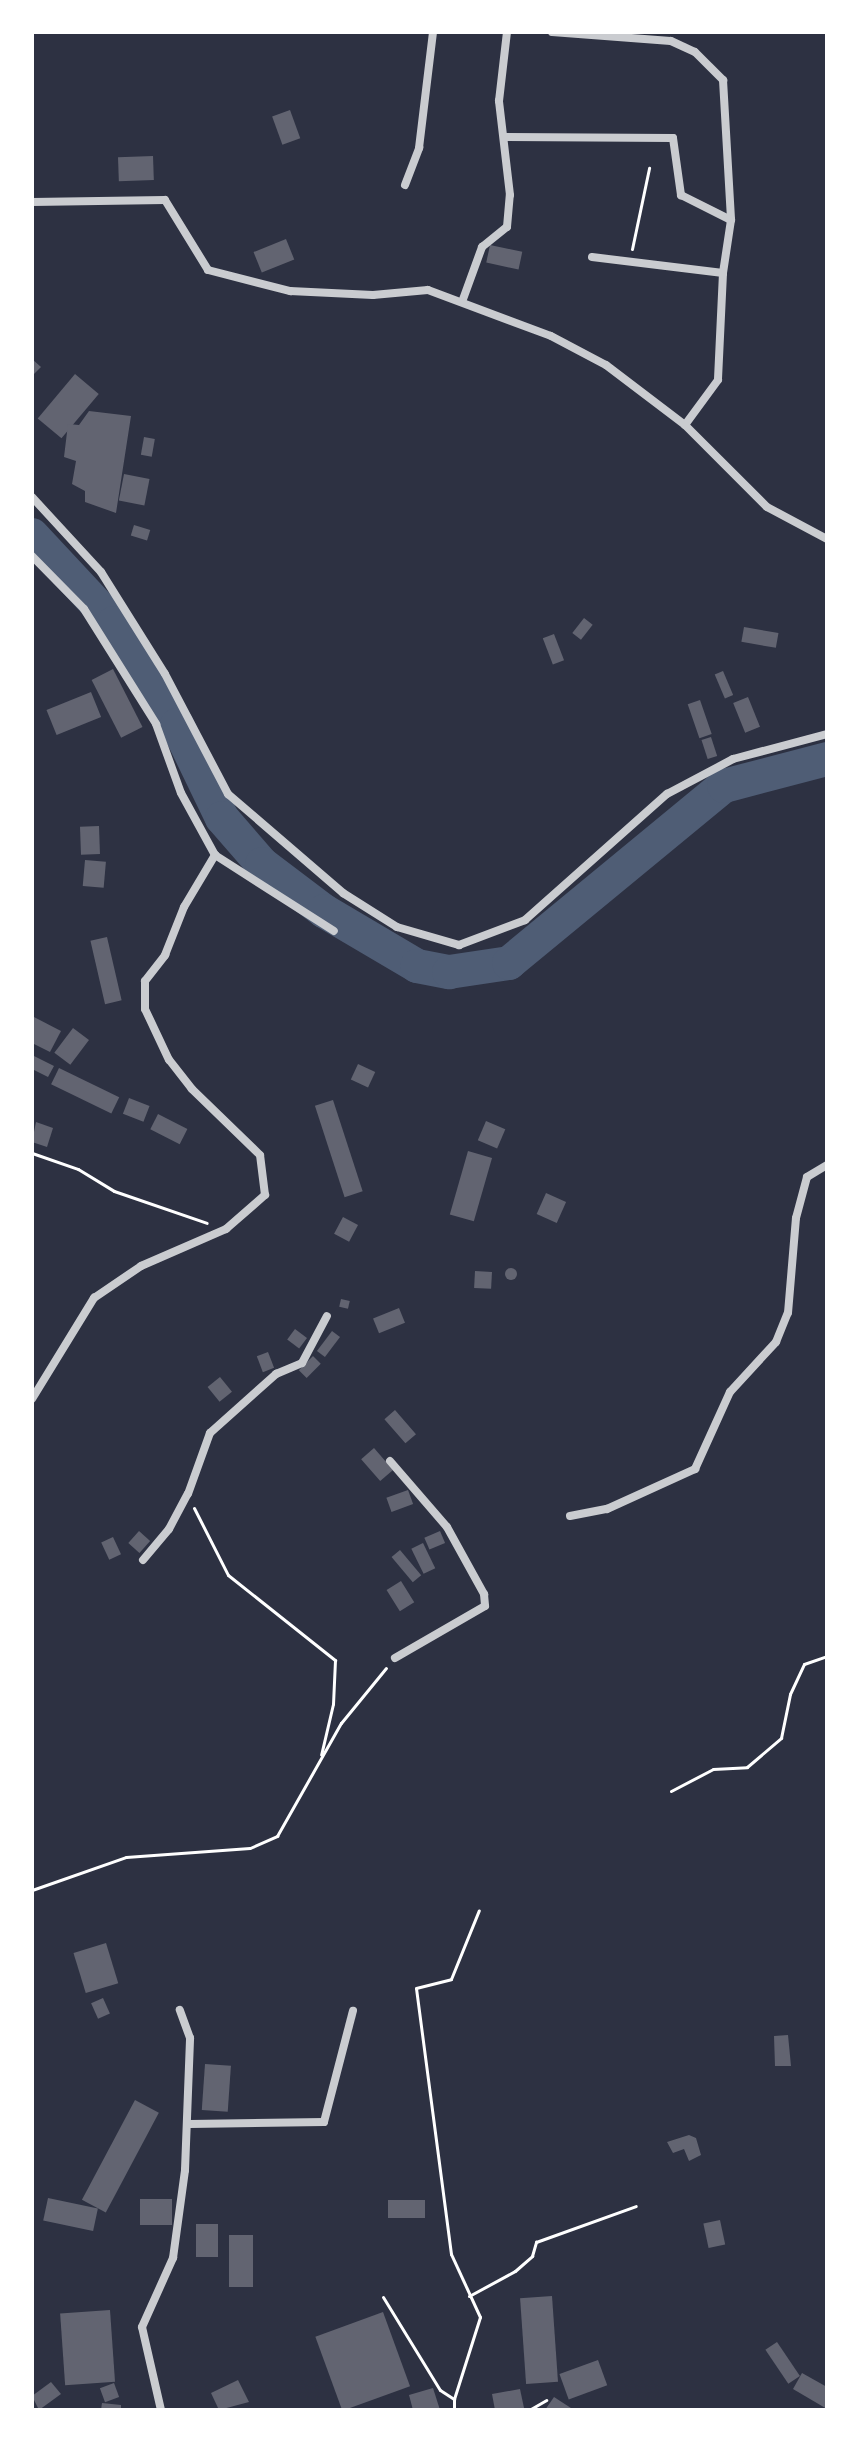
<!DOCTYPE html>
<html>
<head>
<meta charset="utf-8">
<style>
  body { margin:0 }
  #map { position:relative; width:859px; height:2442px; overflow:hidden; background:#2d3142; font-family:Barlow,sans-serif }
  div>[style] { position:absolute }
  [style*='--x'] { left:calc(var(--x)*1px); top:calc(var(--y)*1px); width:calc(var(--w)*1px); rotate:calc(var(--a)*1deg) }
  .river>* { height:34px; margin:-17px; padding:0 17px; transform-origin:17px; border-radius:17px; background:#4f5d75 }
  .building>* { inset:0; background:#626471; transform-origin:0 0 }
  .round { border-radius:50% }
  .path>* { height:3px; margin:-1.5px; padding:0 1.5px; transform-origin:1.5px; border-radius:1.5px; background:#fff }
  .minor>* { height:8px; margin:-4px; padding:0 4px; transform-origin:4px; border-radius:4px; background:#caccd0 }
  span { translate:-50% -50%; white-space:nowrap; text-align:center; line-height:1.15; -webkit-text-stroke:8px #fff; paint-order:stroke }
  .frame { position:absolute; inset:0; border:34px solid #fff; pointer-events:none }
</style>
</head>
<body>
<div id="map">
  <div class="river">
    <div style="--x:32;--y:535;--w:120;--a:47"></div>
    <div style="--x:114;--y:623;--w:120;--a:58.3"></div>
    <div style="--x:177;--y:725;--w:103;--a:64.2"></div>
    <div style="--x:222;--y:818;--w:61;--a:49"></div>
    <div style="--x:262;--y:864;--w:78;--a:37.2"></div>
    <div style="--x:324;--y:911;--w:108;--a:30.6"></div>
    <div style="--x:417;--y:966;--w:33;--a:11"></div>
    <div style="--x:449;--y:972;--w:61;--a:-8.5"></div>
    <div style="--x:509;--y:963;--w:278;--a:-39.5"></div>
    <div style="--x:724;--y:786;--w:106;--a:-14.7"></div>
  </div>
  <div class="building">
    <div style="left:290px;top:110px;width:30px;height:19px;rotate:70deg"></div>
    <div style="left:153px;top:156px;width:24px;height:35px;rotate:88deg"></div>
    <div style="left:286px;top:239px;width:22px;height:35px;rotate:68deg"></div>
    <div style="left:490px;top:245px;width:33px;height:18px;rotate:12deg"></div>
    <div style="clip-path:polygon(32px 359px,41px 367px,32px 376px)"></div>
    <div style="left:75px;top:374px;width:31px;height:58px;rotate:40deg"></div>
    <div style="clip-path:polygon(89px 411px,131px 416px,116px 513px,85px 502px,85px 491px,72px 484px,76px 461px,64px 457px,68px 424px,79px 425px)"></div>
    <div style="left:144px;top:437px;width:11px;height:18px;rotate:10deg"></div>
    <div style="left:124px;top:474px;width:26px;height:27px;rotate:11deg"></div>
    <div style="left:134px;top:525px;width:17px;height:11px;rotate:17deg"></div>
    <div style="left:584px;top:618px;width:11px;height:19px;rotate:38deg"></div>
    <div style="left:744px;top:627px;width:35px;height:15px;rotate:10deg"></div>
    <div style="left:554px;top:634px;width:28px;height:12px;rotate:69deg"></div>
    <div style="left:113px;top:669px;width:65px;height:24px;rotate:63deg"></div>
    <div style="left:723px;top:671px;width:26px;height:9px;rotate:67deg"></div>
    <div style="left:91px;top:692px;width:27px;height:48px;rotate:68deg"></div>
    <div style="left:748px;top:697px;width:32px;height:16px;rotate:68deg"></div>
    <div style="left:700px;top:700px;width:36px;height:13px;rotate:71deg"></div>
    <div style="left:711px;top:737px;width:20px;height:10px;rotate:72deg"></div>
    <div style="left:99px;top:826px;width:28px;height:19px;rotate:88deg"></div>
    <div style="left:85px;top:860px;width:21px;height:26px;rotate:5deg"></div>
    <div style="left:107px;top:937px;width:65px;height:17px;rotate:77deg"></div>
    <div style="clip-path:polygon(32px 1016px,61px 1031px,50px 1052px,32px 1043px)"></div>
    <div style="left:73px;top:1028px;width:20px;height:31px;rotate:37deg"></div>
    <div style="clip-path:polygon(32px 1055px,54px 1066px,48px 1077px,32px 1069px)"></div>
    <div style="left:358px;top:1064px;width:19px;height:17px;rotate:25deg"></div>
    <div style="left:59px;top:1068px;width:67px;height:18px;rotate:26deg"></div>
    <div style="left:129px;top:1098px;width:22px;height:17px;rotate:21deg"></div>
    <div style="left:333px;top:1100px;width:96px;height:19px;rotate:72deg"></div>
    <div style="left:158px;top:1114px;width:33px;height:17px;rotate:27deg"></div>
    <div style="left:486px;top:1121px;width:21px;height:21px;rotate:23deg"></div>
    <div style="clip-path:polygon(36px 1122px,53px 1128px,47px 1147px,32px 1142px)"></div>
    <div style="left:468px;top:1151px;width:25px;height:66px;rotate:16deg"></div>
    <div style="left:546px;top:1193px;width:22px;height:23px;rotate:24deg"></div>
    <div style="left:343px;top:1217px;width:17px;height:19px;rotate:28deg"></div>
    <div class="round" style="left:505px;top:1268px;width:12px;height:12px"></div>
    <div style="left:475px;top:1271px;width:17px;height:17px;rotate:3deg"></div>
    <div style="left:341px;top:1299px;width:9px;height:8px;rotate:13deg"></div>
    <div style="left:399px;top:1308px;width:16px;height:28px;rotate:68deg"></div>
    <div style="left:295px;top:1329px;width:15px;height:13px;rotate:37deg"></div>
    <div style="left:332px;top:1331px;width:10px;height:25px;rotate:37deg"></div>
    <div style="left:268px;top:1352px;width:17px;height:12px;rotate:69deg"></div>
    <div style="left:313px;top:1356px;width:11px;height:20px;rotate:45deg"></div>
    <div style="left:220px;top:1377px;width:19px;height:16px;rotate:51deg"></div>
    <div style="left:395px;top:1410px;width:32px;height:14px;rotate:49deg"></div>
    <div style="left:374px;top:1448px;width:29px;height:17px;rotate:49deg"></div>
    <div style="left:408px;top:1490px;width:15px;height:23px;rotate:70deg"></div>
    <div style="left:139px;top:1531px;width:15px;height:16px;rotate:42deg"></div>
    <div style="left:440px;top:1531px;width:13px;height:17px;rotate:67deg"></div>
    <div style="left:113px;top:1537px;width:19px;height:13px;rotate:65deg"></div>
    <div style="left:423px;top:1543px;width:28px;height:13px;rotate:64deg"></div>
    <div style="left:400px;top:1550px;width:33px;height:11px;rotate:50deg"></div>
    <div style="left:401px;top:1581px;width:25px;height:17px;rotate:58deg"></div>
    <div style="left:106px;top:1943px;width:42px;height:34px;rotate:73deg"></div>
    <div style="left:103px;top:1998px;width:17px;height:13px;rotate:66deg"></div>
    <div style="clip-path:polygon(788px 2035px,791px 2066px,775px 2066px,774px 2036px)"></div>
    <div style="left:205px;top:2064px;width:26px;height:46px;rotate:4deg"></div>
    <div style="left:135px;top:2100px;width:27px;height:113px;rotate:28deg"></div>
    <div style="clip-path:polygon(689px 2135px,696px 2138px,701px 2155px,689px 2161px,684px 2149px,673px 2153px,667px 2142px)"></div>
    <div style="left:48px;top:2198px;width:51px;height:23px;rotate:12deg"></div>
    <div style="left:140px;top:2199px;width:32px;height:26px"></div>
    <div style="left:388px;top:2200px;width:37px;height:18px"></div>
    <div style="left:720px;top:2220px;width:25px;height:17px;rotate:78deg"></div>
    <div style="left:196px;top:2224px;width:22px;height:33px"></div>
    <div style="left:229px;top:2235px;width:24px;height:52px"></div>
    <div style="left:552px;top:2296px;width:86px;height:32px;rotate:86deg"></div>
    <div style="left:110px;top:2310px;width:72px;height:50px;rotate:86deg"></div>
    <div style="left:383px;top:2312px;width:79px;height:72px;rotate:70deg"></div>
    <div style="left:777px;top:2342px;width:41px;height:14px;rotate:56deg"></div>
    <div style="left:598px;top:2360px;width:27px;height:41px;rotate:70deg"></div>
    <div style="clip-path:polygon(802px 2373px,827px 2387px,827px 2409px,793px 2389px)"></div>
    <div style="clip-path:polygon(238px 2380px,249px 2402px,219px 2410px,211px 2393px)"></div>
    <div style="clip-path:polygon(51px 2382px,61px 2394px,39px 2410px,32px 2396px)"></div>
    <div style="left:114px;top:2383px;width:15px;height:15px;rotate:70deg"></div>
    <div style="clip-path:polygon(433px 2388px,440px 2410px,413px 2410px,409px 2395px)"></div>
    <div style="clip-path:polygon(520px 2389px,524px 2408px,495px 2410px,492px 2394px)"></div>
    <div style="clip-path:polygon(554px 2397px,574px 2410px,545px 2410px)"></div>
    <div style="clip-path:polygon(102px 2403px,121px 2405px,121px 2410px,101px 2410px)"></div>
  </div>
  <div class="path">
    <div style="--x:632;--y:249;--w:83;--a:-78.1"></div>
    <div style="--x:32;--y:1153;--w:49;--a:19.2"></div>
    <div style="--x:78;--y:1169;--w:42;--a:31.4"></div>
    <div style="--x:114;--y:1191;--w:98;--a:19"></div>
    <div style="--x:194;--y:1508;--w:75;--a:63.1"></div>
    <div style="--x:228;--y:1575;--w:137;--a:38.5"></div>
    <div style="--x:335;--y:1660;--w:44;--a:92.6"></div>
    <div style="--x:333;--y:1704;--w:52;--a:103.2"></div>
    <div style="--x:671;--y:1791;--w:47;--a:-27.6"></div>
    <div style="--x:713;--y:1769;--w:34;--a:-3"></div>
    <div style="--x:747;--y:1767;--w:45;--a:-40.5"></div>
    <div style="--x:781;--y:1738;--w:45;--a:-78.4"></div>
    <div style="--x:790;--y:1694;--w:33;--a:-65"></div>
    <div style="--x:804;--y:1664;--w:24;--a:-19"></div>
    <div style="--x:32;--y:1890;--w:100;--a:-19.3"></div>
    <div style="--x:126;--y:1857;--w:124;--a:-4.2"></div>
    <div style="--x:250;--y:1848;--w:30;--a:-24"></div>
    <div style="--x:277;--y:1836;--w:130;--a:-60.5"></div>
    <div style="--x:341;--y:1723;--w:71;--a:-50.7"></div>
    <div style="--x:469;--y:2296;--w:52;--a:-28.5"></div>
    <div style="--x:515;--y:2271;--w:23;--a:-41"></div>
    <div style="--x:532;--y:2256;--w:15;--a:-74"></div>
    <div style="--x:536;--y:2242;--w:106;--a:-19.8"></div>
    <div style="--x:383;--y:2297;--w:109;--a:58.5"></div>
    <div style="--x:440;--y:2390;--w:17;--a:33"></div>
    <div style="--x:454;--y:2399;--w:11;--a:90"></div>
    <div style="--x:454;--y:2399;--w:86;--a:-72.4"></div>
    <div style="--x:480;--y:2317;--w:69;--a:-114.7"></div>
    <div style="--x:451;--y:2254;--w:268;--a:-97.5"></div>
    <div style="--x:416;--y:1988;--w:36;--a:-14"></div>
    <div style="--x:451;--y:1979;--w:74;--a:-67.9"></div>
    <div style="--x:529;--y:2410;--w:20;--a:-30"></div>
  </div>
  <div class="minor">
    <div style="--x:552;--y:32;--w:119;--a:4.3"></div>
    <div style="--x:671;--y:41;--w:26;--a:25"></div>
    <div style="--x:695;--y:52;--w:40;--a:45"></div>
    <div style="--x:723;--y:80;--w:140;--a:86.7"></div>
    <div style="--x:731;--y:220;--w:54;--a:98.6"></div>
    <div style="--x:723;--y:273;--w:107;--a:92.7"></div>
    <div style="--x:718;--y:380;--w:56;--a:126.3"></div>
    <div style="--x:505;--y:137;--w:168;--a:0.3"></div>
    <div style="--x:673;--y:138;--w:58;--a:82"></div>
    <div style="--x:681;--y:195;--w:56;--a:26.6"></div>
    <div style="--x:405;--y:185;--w:40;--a:-69"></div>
    <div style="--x:419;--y:148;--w:117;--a:-83.1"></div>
    <div style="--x:32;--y:202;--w:133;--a:-0.9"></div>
    <div style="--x:165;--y:200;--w:82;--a:58.4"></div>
    <div style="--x:208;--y:270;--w:85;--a:14.4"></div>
    <div style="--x:290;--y:291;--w:83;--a:2.8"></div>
    <div style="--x:373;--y:295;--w:55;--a:-5.2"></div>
    <div style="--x:428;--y:290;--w:131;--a:20.5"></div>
    <div style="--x:551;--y:336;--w:62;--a:27.8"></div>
    <div style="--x:606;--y:365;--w:99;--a:37.2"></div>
    <div style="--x:685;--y:425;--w:116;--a:45"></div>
    <div style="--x:767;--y:507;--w:68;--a:28.1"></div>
    <div style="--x:592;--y:257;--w:132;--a:7"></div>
    <div style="--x:462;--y:302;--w:59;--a:-70"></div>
    <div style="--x:482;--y:247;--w:32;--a:-39"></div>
    <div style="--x:507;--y:227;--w:32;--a:-85"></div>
    <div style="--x:510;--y:195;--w:95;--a:-96.7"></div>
    <div style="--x:499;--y:101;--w:69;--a:-83.4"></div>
    <div style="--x:32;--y:497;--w:102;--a:47.4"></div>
    <div style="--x:101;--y:572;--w:120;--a:57.9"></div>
    <div style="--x:165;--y:674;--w:136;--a:62.3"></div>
    <div style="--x:228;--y:794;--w:152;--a:40.7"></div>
    <div style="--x:343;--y:893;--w:64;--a:32.2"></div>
    <div style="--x:397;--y:927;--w:65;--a:16.2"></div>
    <div style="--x:459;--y:945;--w:71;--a:-20.7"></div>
    <div style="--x:525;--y:920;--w:190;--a:-41.6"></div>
    <div style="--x:667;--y:794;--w:75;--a:-27.9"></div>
    <div style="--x:733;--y:759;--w:97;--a:-14.9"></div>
    <div style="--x:32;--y:556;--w:74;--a:45.5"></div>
    <div style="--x:84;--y:609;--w:136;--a:57.9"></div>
    <div style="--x:156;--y:724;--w:73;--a:70.1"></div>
    <div style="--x:181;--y:793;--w:71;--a:61.3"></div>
    <div style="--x:215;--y:855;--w:141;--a:32.6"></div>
    <div style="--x:32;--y:1399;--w:119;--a:-58.5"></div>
    <div style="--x:94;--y:1298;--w:57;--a:-34.2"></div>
    <div style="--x:141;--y:1266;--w:93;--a:-23.5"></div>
    <div style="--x:226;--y:1229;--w:52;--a:-41.1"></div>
    <div style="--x:265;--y:1195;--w:40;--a:-97.1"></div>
    <div style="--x:260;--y:1155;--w:95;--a:-135.9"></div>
    <div style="--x:192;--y:1089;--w:37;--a:-128"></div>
    <div style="--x:169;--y:1060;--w:56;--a:-115.2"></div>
    <div style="--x:145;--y:1009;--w:28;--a:-90"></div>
    <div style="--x:145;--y:981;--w:33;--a:-52"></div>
    <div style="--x:165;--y:955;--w:52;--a:-68.4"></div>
    <div style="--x:184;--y:907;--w:61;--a:-59.2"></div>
    <div style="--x:390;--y:1461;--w:87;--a:49.2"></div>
    <div style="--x:447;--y:1527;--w:77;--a:61.1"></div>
    <div style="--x:484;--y:1594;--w:12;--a:85"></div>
    <div style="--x:485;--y:1606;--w:104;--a:150"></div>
    <div style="--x:570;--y:1516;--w:38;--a:-11"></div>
    <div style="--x:607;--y:1509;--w:97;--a:-24.4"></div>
    <div style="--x:695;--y:1469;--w:85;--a:-65.6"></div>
    <div style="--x:730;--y:1392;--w:68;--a:-47.4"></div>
    <div style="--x:776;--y:1342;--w:31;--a:-68"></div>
    <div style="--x:788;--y:1313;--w:95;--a:-85.2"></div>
    <div style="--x:796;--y:1218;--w:42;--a:-75"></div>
    <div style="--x:807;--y:1177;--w:23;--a:-31"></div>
    <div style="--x:143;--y:1560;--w:40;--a:-50"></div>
    <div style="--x:169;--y:1529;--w:40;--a:-62"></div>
    <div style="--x:188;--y:1494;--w:65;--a:-70.2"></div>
    <div style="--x:210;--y:1433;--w:89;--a:-41.8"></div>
    <div style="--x:276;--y:1374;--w:28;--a:-23"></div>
    <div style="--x:302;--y:1363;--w:53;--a:-62"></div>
    <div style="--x:190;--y:2124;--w:134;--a:-0.9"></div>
    <div style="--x:324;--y:2122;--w:115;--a:-75.4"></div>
    <div style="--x:161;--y:2410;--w:85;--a:-102.9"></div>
    <div style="--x:142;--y:2327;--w:76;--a:-65.8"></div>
    <div style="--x:173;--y:2258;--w:89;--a:-82.2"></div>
    <div style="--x:185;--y:2170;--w:132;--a:-87.8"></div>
    <div style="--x:190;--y:2038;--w:30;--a:-110"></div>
  </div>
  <div class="frame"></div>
</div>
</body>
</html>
